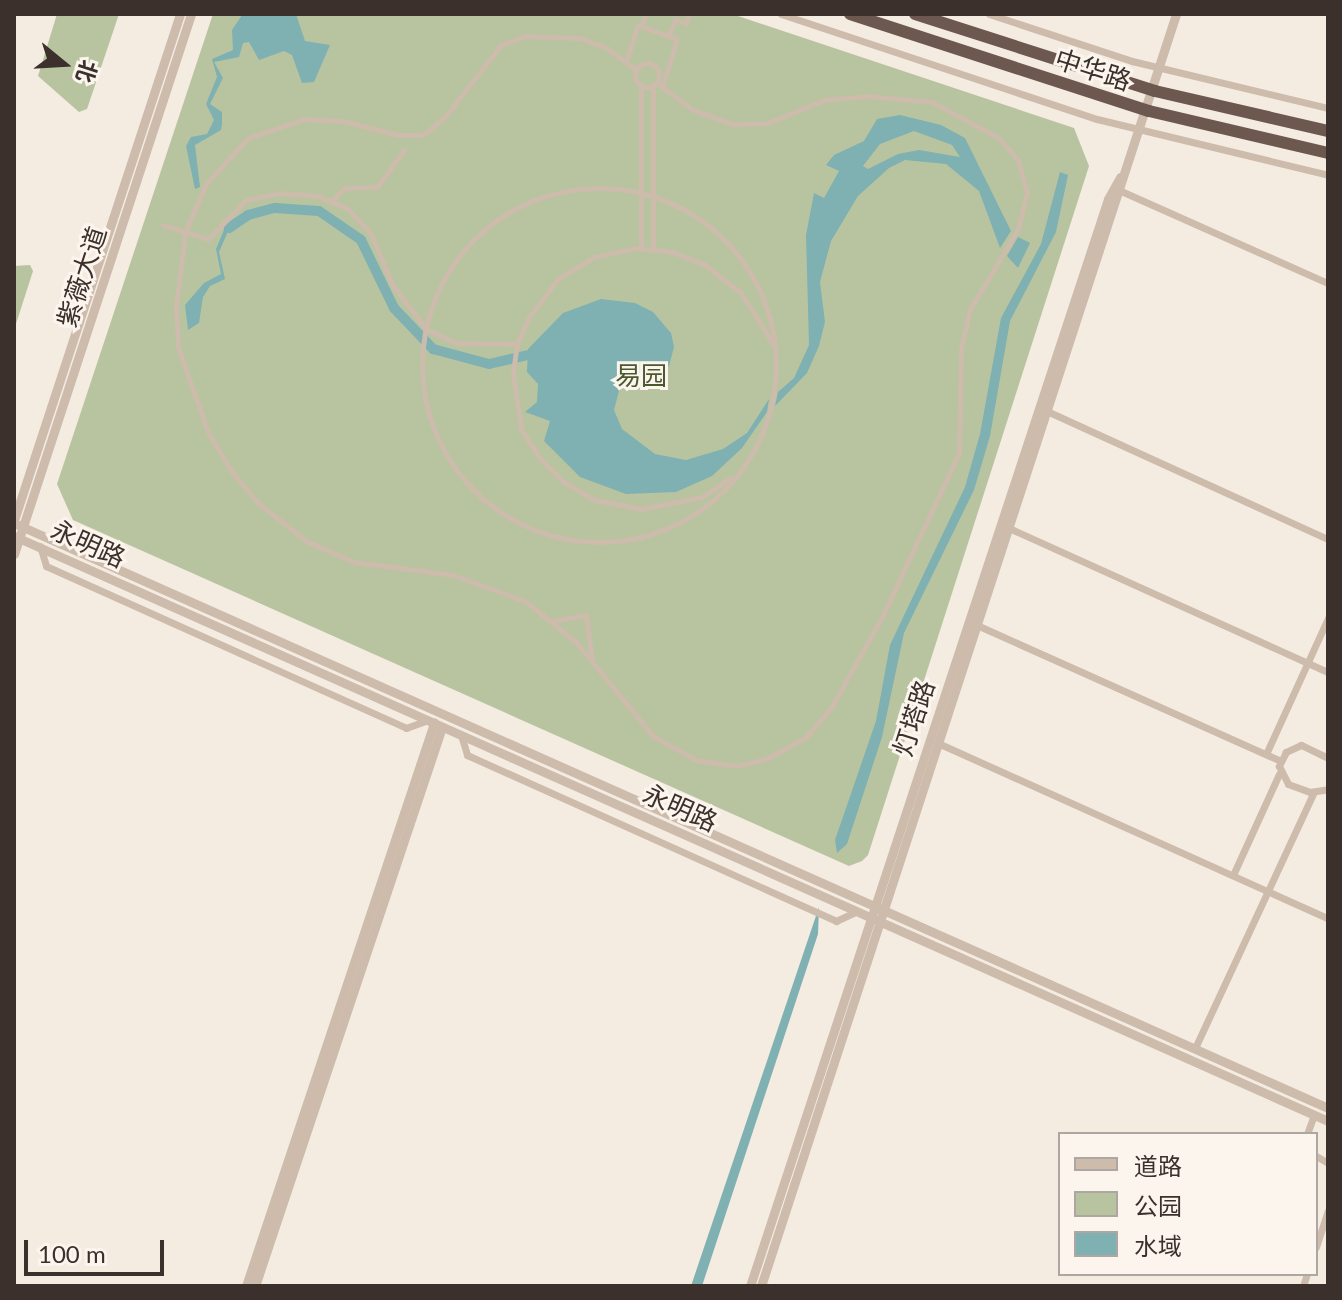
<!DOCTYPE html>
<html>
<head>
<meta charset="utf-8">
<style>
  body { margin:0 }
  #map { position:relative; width:1342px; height:1300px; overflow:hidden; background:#f4ebe1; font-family:Lato,"Noto Sans SC",sans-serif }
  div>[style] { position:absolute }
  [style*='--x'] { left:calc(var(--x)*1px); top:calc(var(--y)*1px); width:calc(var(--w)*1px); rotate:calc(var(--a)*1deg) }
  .green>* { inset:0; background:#b8c4a0 }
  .water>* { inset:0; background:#7fb0b2 }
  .canal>* { height:10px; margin:-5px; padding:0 5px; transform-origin:5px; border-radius:5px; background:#7fb0b2 }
  .pedestrian>* { height:5px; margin:-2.5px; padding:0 2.5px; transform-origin:2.5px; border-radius:2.5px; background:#cdbbac }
  .pedestrian>.ring { margin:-2.5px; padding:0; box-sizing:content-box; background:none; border:5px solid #cdbbac; border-radius:50% }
  .minor>* { height:7px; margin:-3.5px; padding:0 3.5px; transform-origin:3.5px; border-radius:3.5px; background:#cdbbac }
  .tertiary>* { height:9px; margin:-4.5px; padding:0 4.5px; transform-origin:4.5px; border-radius:4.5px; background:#cdbbac }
  .trunk>* { height:12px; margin:-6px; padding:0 6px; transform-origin:6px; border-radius:6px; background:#6c584f }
  span { translate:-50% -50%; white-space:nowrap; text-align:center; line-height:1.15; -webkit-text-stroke:6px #fbf5ee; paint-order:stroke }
  .street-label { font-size:26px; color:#3b302b }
  .park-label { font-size:26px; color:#4a5a2e }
  .frame { position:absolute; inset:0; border:16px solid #3b302b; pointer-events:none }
  .legend { position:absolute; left:1058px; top:1132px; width:260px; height:144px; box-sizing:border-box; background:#fbf5ee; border:2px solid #aea6a0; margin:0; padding:10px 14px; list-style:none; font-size:24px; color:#3b302b }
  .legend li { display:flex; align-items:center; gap:16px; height:40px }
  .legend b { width:40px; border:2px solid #aea6a0 }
  .north { position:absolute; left:24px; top:24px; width:80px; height:80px; -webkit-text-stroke:6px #fbf5ee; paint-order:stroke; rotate:108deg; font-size:22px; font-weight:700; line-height:32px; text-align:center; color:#3b302b }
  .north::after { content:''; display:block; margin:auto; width:28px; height:36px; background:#3b302b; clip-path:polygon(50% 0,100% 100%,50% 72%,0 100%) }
  .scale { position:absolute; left:24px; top:1240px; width:140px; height:36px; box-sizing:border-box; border:4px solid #3b302b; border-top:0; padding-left:10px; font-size:24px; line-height:28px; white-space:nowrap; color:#3b302b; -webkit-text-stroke:6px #fbf5ee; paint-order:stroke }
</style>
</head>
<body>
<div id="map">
  <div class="green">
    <div style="clip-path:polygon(57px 14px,119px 14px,87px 109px,79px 112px,38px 76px)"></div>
    <div style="clip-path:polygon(213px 14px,732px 14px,1074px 128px,1089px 166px,868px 855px,862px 861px,849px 866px,73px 520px,57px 484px)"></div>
    <div style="clip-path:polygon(30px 265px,33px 271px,14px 330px,14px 266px)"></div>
  </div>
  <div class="water">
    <div style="clip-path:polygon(296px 14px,305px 41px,330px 45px,314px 82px,302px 83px,292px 55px,284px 51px,259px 60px,249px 42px,243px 43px,239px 57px,214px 62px,223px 78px,210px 104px,222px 112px,222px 124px,221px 130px,195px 145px,200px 187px,195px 189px,186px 146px,191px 137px,207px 134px,214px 120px,206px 104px,217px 77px,212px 59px,233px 50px,232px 30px,242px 15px)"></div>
    <div style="clip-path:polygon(evenodd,900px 115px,941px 125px,965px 138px,1011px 231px,1000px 248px,979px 191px,946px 164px,905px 160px,889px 168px,858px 196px,831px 241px,820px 282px,825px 322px,819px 346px,807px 373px,775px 406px,778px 392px,794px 378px,809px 345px,806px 235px,814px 193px,824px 198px,839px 171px,826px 165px,834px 155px,864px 141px,877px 119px,900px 115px,914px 131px,952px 145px,960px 157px,919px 150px,898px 154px,868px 169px,863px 166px,880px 144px,914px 131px)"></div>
    <div style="clip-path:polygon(1060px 172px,1068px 175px,1056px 232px,1010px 321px,990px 436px,974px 490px,904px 633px,882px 737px,847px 844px,837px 853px,835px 840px,876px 721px,890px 645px,965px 487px,980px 434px,1001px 318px,1041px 244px)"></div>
    <div style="clip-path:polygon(226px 225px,229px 229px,219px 252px,225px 279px,210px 286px,203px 297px,199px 323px,188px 330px,185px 305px,204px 283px,221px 274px,216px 249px)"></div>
    <div style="clip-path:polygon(1018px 237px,1030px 243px,1018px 268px,1007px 256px)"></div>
    <div style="clip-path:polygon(601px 299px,635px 303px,653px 312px,671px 333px,674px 347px,669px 366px,656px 378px,631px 378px,619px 391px,614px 410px,622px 429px,655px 454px,686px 460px,723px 449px,747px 433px,769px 399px,767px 412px,742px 448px,712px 476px,676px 492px,626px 494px,580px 477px,544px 441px,550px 421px,525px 412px,537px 402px,538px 384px,527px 372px,528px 349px,563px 313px)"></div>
    <div style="clip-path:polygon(819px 907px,818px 934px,702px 1286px,691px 1286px)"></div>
  </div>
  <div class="canal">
    <div style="--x:229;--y:228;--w:23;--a:-34"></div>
    <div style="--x:248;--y:215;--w:28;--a:-15"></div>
    <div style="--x:275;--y:208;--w:44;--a:3.9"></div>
    <div style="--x:319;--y:211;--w:51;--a:34.6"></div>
    <div style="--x:361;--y:240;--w:76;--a:64.1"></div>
    <div style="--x:394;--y:308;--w:57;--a:46.4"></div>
    <div style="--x:433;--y:349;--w:58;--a:15"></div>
    <div style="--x:489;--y:364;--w:40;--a:-13"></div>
  </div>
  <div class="pedestrian">
    <div style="--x:641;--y:26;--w:13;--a:-67"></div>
    <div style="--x:669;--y:35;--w:17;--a:-69"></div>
    <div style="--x:675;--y:19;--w:12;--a:20"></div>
    <div style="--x:686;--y:23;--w:9;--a:-72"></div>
    <div style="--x:626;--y:61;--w:38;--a:-72"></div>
    <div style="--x:638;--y:25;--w:41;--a:19.7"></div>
    <div style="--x:677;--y:39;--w:51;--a:107"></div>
    <div class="ring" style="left:635px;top:63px;width:19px;height:19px"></div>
    <div style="--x:636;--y:70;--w:36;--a:-143"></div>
    <div style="--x:607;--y:48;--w:30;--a:-160"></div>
    <div style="--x:579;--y:38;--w:54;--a:-177.9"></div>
    <div style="--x:525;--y:36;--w:26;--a:159"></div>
    <div style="--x:501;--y:45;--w:91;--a:127.9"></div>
    <div style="--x:445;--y:117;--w:28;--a:141"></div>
    <div style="--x:423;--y:135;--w:25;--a:180"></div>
    <div style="--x:398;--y:135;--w:57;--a:-165.7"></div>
    <div style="--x:343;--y:121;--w:39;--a:-177"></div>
    <div style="--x:304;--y:119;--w:59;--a:161.3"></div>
    <div style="--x:248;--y:138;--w:62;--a:132.4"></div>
    <div style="--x:206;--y:184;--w:52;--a:113.6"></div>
    <div style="--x:185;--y:232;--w:75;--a:96.9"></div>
    <div style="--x:176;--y:306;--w:41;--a:87.2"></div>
    <div style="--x:178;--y:347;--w:88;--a:70.7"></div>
    <div style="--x:207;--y:430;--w:44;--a:59.9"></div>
    <div style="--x:229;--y:468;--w:44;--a:50.5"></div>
    <div style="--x:257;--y:502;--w:63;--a:38.5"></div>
    <div style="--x:306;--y:541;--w:52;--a:23.6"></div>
    <div style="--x:354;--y:562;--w:100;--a:7.5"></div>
    <div style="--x:453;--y:575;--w:77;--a:19.9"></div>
    <div style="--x:525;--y:601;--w:65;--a:38.8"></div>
    <div style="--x:576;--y:642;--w:122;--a:50.7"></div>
    <div style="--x:653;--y:736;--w:49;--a:29.2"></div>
    <div style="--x:696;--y:760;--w:41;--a:8.3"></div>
    <div style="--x:737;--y:766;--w:32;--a:-14"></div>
    <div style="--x:768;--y:758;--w:42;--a:-28.4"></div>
    <div style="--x:805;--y:738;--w:40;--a:-49"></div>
    <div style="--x:831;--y:708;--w:107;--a:-60.8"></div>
    <div style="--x:883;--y:615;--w:179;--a:-64.9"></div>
    <div style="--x:959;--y:453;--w:104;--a:-88.9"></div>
    <div style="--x:961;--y:349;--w:41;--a:-77.3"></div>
    <div style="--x:970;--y:309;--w:93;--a:-59"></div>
    <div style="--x:1018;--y:229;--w:38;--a:-76"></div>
    <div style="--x:1027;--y:192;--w:33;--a:-106"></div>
    <div style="--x:1018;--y:160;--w:29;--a:-131"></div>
    <div style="--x:999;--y:138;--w:76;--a:-151.8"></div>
    <div style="--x:932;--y:102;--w:63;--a:-174.6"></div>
    <div style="--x:869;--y:96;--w:45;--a:174.9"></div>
    <div style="--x:824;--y:100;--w:61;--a:157.7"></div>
    <div style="--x:768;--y:123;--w:35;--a:178"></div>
    <div style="--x:733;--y:124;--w:42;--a:-160.7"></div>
    <div style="--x:693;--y:110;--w:45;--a:-143.1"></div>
    <div class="ring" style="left:422px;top:188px;width:349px;height:349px"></div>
    <div style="--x:331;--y:202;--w:19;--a:-47"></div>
    <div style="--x:344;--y:188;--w:33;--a:-2"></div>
    <div style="--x:377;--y:187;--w:46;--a:-53.9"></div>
    <div style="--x:163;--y:225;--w:47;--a:17.3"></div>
    <div style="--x:208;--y:239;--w:54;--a:-45.7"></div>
    <div style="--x:246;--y:200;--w:33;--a:-12"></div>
    <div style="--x:278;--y:193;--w:40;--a:4.3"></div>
    <div style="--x:318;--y:196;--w:33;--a:23"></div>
    <div style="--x:348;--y:209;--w:34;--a:47"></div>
    <div style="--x:371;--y:234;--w:54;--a:67.2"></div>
    <div style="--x:392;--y:284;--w:56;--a:52.9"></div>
    <div style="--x:426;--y:329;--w:33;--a:25"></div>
    <div style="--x:456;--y:343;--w:61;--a:0.9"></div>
    <div style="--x:641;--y:248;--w:163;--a:-90"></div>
    <div style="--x:653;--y:250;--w:165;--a:-90"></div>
    <div style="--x:730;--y:478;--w:34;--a:146"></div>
    <div style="--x:702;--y:497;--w:62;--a:168.9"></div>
    <div style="--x:641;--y:509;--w:47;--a:-168.9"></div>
    <div style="--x:595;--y:500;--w:34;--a:-150"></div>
    <div style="--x:565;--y:483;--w:33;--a:-136"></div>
    <div style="--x:541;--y:460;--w:37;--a:-123"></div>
    <div style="--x:521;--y:429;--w:58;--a:-98"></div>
    <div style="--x:513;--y:372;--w:28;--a:-82"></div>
    <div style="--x:517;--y:344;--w:30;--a:-66"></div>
    <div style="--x:529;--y:317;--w:48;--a:-52.7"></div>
    <div style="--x:558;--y:279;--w:42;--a:-31.4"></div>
    <div style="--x:594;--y:257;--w:43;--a:-12.1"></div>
    <div style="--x:636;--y:248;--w:36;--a:6"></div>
    <div style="--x:672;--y:252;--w:34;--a:21"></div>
    <div style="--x:704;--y:264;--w:47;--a:38.1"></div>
    <div style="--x:741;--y:293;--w:60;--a:57.9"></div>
    <div style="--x:552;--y:621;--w:35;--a:-10"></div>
    <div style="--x:586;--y:615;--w:45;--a:82.4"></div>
  </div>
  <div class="minor">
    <div style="--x:781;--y:14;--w:333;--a:18.4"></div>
    <div style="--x:1097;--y:119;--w:238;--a:13.6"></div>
    <div style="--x:989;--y:14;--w:151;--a:18.2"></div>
    <div style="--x:1132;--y:61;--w:202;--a:13.5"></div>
    <div style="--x:1121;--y:191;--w:227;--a:24"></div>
    <div style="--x:1049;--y:412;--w:307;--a:24.5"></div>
    <div style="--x:1011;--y:529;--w:348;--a:24.3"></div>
    <div style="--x:40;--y:546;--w:21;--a:73"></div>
    <div style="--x:46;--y:566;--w:395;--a:24.2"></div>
    <div style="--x:406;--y:728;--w:23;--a:-20"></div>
    <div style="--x:979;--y:626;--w:331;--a:24.1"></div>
    <div style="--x:461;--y:735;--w:21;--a:73"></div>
    <div style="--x:467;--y:755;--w:405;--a:24.2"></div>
    <div style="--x:836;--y:921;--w:23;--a:-25"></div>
    <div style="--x:940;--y:744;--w:425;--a:24.2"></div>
    <div style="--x:1266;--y:754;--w:149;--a:-65.5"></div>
    <div style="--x:1328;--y:758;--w:30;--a:-154"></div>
    <div style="--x:1301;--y:745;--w:17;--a:155"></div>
    <div style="--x:1286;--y:752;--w:16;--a:117"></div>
    <div style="--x:1279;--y:766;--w:20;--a:63"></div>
    <div style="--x:1288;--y:784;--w:23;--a:20"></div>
    <div style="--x:1310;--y:792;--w:18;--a:-9"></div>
    <div style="--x:1233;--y:875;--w:111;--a:-65.5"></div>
    <div style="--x:1195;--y:1048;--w:282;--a:-65.1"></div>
    <div style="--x:1307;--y:1134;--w:20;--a:-70"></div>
    <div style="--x:1316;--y:1156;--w:14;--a:30"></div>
    <div style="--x:1316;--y:1247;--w:38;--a:-72"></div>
    <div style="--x:1303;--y:1286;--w:13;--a:-72"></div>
  </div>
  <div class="tertiary">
    <div style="--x:14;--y:520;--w:533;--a:-71.84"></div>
    <div style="--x:14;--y:523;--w:1438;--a:24"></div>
    <div style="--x:14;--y:536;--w:1438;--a:24"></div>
    <div style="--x:14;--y:554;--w:568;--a:-71.85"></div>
    <div style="--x:246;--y:1286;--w:594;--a:-71.53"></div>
    <div style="--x:255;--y:1286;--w:589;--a:-71.5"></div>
    <div style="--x:750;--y:1286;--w:1144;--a:-71.77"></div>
    <div style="--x:1108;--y:199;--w:25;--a:-61"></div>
    <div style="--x:761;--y:1286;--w:1338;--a:-71.93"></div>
  </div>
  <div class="trunk">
    <div style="--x:850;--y:14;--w:314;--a:18"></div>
    <div style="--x:1149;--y:111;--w:184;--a:13.2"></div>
    <div style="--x:915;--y:14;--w:252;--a:17.8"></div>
    <div style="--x:1155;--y:91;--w:178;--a:13"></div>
  </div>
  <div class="street-label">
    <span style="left:1093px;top:70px;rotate:18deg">中华路</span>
    <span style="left:82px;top:277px;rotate:-72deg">紫薇大道</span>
    <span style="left:88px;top:544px;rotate:24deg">永明路</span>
    <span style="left:914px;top:718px;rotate:-72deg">灯塔路</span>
    <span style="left:680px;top:808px;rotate:24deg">永明路</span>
  </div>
  <div class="park-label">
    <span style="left:641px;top:376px">易园</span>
  </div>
  <div class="frame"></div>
  <ul class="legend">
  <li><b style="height:10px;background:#cdbbac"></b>道路</li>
  <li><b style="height:22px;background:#b8c4a0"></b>公园</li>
  <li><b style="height:22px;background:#7fb0b2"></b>水域</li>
  </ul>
  <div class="north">北</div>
  <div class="scale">100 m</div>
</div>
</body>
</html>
